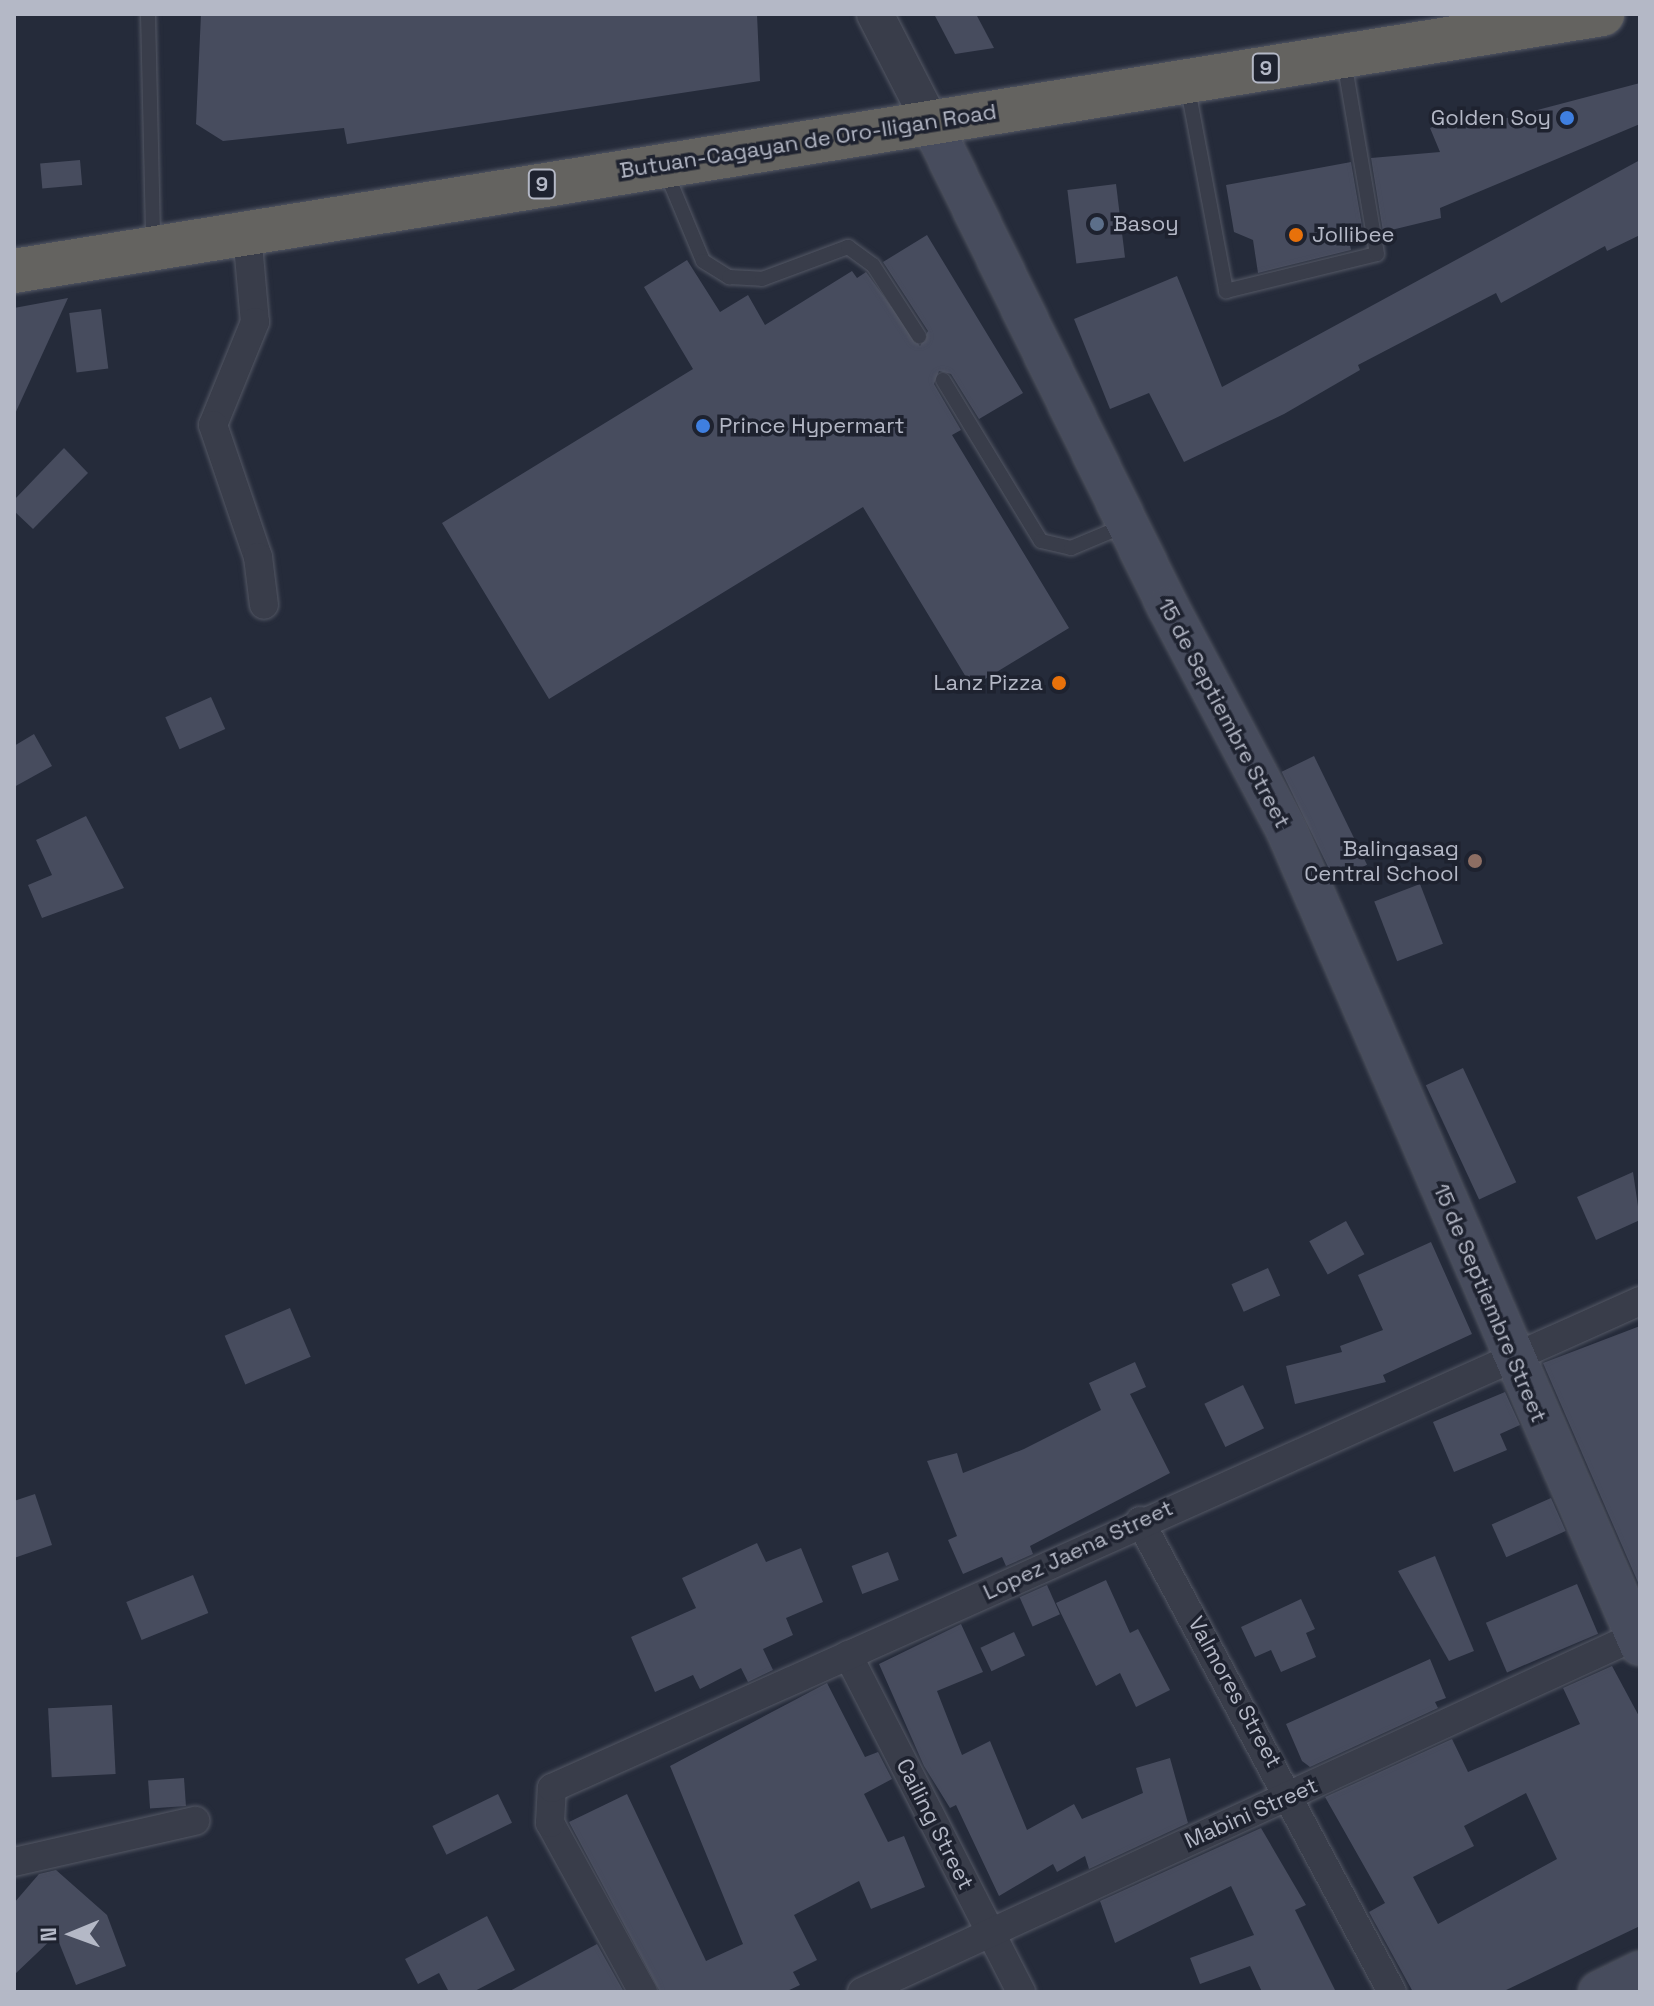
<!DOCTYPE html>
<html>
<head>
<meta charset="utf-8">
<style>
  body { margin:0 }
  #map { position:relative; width:1654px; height:2006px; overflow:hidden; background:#252b3a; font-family:"Space Grotesk",sans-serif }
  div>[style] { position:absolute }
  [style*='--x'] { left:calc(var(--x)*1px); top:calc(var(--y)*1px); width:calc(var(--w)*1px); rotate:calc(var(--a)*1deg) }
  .building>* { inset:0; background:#474c5e; transform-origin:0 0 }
  .roads { filter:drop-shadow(0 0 2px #545865) drop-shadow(0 0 2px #545865) }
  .service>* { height:14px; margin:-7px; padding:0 7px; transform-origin:7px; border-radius:7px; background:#393d4a }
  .minor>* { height:28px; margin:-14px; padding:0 14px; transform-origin:14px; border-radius:14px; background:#393d4a }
  .tertiary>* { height:36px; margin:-18px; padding:0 18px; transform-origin:18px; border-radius:18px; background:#393d4a }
  .secondary>* { height:40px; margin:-20px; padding:0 20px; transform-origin:20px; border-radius:20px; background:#474c5d }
  .trunk>* { height:44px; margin:-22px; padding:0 22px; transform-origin:22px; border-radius:22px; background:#646360 }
  .dots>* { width:22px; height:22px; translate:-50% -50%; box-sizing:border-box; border:4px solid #1e222f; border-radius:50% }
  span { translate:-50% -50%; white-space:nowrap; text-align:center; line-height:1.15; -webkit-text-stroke:7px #1e222f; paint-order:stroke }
  .shield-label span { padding:2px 6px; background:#1e222f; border:2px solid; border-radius:6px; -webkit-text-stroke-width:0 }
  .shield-label { font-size:20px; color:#b4b8c6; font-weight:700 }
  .poi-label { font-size:22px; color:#b4b8c6 }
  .right { translate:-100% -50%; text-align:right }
  .left { translate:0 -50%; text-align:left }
  .street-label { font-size:22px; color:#b4b8c6 }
  .frame { position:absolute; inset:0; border:16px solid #b4b8c6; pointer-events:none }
  .north { position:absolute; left:32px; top:1894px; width:80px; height:80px; -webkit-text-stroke:6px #1e222f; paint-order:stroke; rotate:269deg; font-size:22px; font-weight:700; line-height:32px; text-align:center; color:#b4b8c6 }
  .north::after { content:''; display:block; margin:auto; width:28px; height:36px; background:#b4b8c6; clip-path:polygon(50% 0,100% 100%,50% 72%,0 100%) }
</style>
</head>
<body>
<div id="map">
  <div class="building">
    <div style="clip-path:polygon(201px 14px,757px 14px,760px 81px,347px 144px,344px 128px,223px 141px,196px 124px)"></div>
    <div style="clip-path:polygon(934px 14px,976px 14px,994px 48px,955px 54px)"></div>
    <div style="clip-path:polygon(1640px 83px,1640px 124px,1440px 208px,1441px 218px,1383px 232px,1371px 158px,1440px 152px,1430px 128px,1473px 110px,1480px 125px)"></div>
    <div style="left:80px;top:160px;width:25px;height:40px;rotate:85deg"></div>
    <div style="clip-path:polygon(1640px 160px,1640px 235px,1607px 251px,1605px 246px,1501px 303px,1496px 293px,1358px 365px,1360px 370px,1284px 414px,1184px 462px,1149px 393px,1110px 409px,1074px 319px,1177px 276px,1222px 387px)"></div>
    <div style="clip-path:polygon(1351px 162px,1364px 237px,1349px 240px,1351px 250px,1258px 273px,1253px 240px,1234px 232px,1226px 185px)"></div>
    <div style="left:1116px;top:184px;width:74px;height:49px;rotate:83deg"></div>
    <div style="clip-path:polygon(927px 235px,1023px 393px,979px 419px,951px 374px,939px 371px,934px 384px,961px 430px,952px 435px,1069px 628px,972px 687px,863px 507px,549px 699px,442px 523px,693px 369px,644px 287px,687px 260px,720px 312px,748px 295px,765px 325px,852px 271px,857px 278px,866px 272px,920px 346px,928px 331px,883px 262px)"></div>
    <div style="clip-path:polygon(68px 298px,14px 416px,14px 308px)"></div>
    <div style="left:101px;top:309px;width:60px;height:32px;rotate:83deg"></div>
    <div style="clip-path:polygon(64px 448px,88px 473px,33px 529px,14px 511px,14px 500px)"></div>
    <div style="left:211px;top:697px;width:35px;height:50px;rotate:66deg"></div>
    <div style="clip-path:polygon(34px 734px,52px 766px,14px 787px,14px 746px)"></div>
    <div style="left:1314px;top:756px;width:121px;height:36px;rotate:64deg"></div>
    <div style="clip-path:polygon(86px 816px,124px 888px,42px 918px,28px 885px,52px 875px,36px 840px)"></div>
    <div style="left:1420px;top:884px;width:64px;height:49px;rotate:69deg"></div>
    <div style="left:1463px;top:1068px;width:126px;height:41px;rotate:65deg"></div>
    <div style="clip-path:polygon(1633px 1172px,1640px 1220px,1596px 1240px,1577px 1197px)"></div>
    <div style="left:1346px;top:1221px;width:38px;height:42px;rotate:61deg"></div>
    <div style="clip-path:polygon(1431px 1242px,1472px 1334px,1383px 1375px,1386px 1382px,1295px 1404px,1286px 1366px,1342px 1352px,1340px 1346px,1383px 1330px,1358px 1275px)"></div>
    <div style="left:1268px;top:1268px;width:30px;height:40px;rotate:66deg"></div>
    <div style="left:290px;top:1308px;width:53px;height:71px;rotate:67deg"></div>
    <div style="clip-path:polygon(1640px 1326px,1640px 1587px,1543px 1363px)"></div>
    <div style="clip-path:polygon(1135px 1362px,1146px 1387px,1130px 1394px,1170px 1473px,1030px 1546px,1033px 1554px,1006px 1566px,1002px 1557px,963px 1574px,948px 1540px,957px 1536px,927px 1461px,957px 1453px,963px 1473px,1024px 1449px,1101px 1410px,1089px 1383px)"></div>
    <div style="left:1243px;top:1385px;width:48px;height:43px;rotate:64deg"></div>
    <div style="clip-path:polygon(1505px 1392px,1520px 1425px,1500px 1434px,1507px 1450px,1454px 1472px,1433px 1422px)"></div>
    <div style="clip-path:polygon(35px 1494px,52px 1545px,14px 1558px,14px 1501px)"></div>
    <div style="left:1551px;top:1498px;width:36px;height:65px;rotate:66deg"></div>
    <div style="clip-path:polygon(757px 1543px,766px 1562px,801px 1548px,823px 1602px,786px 1618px,793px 1635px,763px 1649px,773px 1670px,748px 1682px,741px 1668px,700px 1689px,693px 1675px,655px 1692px,631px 1637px,696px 1608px,682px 1578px)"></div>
    <div style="left:888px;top:1552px;width:30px;height:39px;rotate:69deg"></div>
    <div style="clip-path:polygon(1435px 1556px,1474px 1651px,1449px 1661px,1398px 1571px)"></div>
    <div style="left:193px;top:1575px;width:41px;height:72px;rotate:68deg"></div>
    <div style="clip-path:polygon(1106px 1580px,1130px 1633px,1138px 1629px,1170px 1690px,1136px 1707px,1120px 1673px,1096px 1686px,1056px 1603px)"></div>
    <div style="left:1577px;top:1584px;width:54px;height:99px;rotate:67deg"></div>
    <div style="left:1047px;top:1585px;width:32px;height:30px;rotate:66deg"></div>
    <div style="clip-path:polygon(1301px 1599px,1315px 1629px,1306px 1633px,1316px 1657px,1281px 1672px,1271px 1650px,1255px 1657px,1241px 1627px)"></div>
    <div style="clip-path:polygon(961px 1624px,983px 1672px,937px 1691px,962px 1755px,990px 1741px,1027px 1830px,1074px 1804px,1082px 1819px,1143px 1793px,1136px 1768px,1170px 1758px,1188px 1823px,1089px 1869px,1085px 1856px,1057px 1872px,1053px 1864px,999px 1896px,956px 1805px,950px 1808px,924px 1766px,879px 1664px)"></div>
    <div style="left:1014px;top:1632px;width:26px;height:37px;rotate:65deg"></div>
    <div style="clip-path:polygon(1430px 1659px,1446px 1698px,1435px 1702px,1438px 1708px,1310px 1767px,1302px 1761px,1286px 1724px)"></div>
    <div style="clip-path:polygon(evenodd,1612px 1666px,1640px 1718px,1640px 1926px,1502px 1992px,1413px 1992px,1369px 1912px,1385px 1903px,1325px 1797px,1452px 1739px,1468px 1772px,1580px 1724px,1563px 1688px,1612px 1666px,1526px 1793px,1557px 1859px,1438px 1924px,1413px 1877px,1474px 1846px,1464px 1826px,1526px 1793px)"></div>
    <div style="clip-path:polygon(827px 1683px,865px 1757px,878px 1752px,892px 1779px,864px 1794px,888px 1842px,904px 1836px,925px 1887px,871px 1909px,859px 1881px,794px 1915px,817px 1960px,793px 1972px,800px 1985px,785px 1992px,660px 1992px,569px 1822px,627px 1794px,706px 1961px,743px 1944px,670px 1766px)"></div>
    <div style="left:112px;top:1705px;width:69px;height:64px;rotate:87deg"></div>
    <div style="left:184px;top:1778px;width:28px;height:36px;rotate:86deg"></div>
    <div style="left:498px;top:1794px;width:32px;height:73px;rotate:64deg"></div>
    <div style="clip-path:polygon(1261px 1828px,1306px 1905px,1295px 1910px,1336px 1992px,1262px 1992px,1250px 1966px,1200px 1984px,1190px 1958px,1254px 1935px,1231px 1886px,1115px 1943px,1100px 1901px)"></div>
    <div style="clip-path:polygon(56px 1870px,107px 1915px,126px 1966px,76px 1985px,56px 1935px,14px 1975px,14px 1903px,39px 1874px)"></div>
    <div style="clip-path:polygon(487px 1916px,515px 1970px,473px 1992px,449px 1992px,439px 1973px,418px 1984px,405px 1959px)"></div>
    <div style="clip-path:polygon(597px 1944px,624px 1992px,508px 1992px)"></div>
  </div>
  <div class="roads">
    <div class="service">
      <div style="--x:148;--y:14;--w:229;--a:88.7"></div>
      <div style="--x:1187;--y:84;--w:211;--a:79.3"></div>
      <div style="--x:1226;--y:291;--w:155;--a:-13.8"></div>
      <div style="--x:1377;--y:254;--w:197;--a:-99.7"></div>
      <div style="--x:666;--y:172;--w:96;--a:67.4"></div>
      <div style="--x:703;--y:261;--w:31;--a:32"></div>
      <div style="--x:729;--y:277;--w:33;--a:3"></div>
      <div style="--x:762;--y:279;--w:92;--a:-20.4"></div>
      <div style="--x:848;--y:247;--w:31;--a:36"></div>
      <div style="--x:873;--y:265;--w:85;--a:57.1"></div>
      <div style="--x:943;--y:380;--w:188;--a:58.7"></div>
      <div style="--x:1041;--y:541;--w:31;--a:13"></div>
      <div style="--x:1071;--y:548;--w:60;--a:-22.7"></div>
    </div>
    <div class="minor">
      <div style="--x:247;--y:233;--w:89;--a:84.9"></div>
      <div style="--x:255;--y:322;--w:111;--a:112.2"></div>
      <div style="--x:213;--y:425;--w:139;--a:71.2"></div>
      <div style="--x:258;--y:557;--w:48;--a:82.9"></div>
      <div style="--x:1140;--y:1521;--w:534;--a:61.85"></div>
      <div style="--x:848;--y:1655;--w:379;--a:62.8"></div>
      <div style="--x:14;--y:1862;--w:186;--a:-12.8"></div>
      <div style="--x:643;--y:1992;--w:193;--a:-118.8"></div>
      <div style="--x:550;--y:1823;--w:35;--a:-87"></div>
      <div style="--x:552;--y:1788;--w:1192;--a:-24.11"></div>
      <div style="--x:862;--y:1992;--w:856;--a:-24.71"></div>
    </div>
    <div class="tertiary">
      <div style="--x:875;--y:14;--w:120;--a:62.8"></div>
    </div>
    <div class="secondary">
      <div style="--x:930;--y:121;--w:541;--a:63.91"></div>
      <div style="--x:1168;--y:607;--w:254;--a:62"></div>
      <div style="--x:1287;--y:831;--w:887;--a:66.56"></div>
      <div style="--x:1599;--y:1992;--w:46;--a:-26"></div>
    </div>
    <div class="trunk">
      <div style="--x:14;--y:271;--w:1609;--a:-9.19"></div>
    </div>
  </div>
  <div class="dots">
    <div style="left:1567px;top:118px;background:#3f7fe0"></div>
    <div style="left:1097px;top:224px;background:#5c6f8a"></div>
    <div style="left:1296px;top:235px;background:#e8710a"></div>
    <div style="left:703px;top:426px;background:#3f7fe0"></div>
    <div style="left:1059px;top:683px;background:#e8710a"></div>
    <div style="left:1475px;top:861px;background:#8d6e63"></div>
  </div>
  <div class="shield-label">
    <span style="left:1266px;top:68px">9</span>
    <span style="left:542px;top:184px">9</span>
  </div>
  <div class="poi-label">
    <span class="right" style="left:1551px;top:118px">Golden Soy</span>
    <span class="left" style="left:1113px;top:224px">Basoy</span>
    <span class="left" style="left:1312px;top:235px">Jollibee</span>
    <span class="left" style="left:719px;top:426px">Prince Hypermart</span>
    <span class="right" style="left:1043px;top:683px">Lanz Pizza</span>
    <span class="right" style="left:1459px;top:861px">Balingasag<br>Central School</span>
  </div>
  <div class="street-label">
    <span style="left:808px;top:141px;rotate:-9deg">Butuan-Cagayan de Oro-Iligan Road</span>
    <span style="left:1224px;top:713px;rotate:62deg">15 de Septiembre Street</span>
    <span style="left:1490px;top:1303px;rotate:67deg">15 de Septiembre Street</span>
    <span style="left:1078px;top:1550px;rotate:-25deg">Lopez Jaena Street</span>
    <span style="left:1235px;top:1692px;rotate:61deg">Valmores Street</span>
    <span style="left:1251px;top:1813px;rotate:-24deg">Mabini Street</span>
    <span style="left:935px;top:1824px;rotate:63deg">Cailing Street</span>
  </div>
  <div class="frame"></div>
  <div class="north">N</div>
</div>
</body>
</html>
